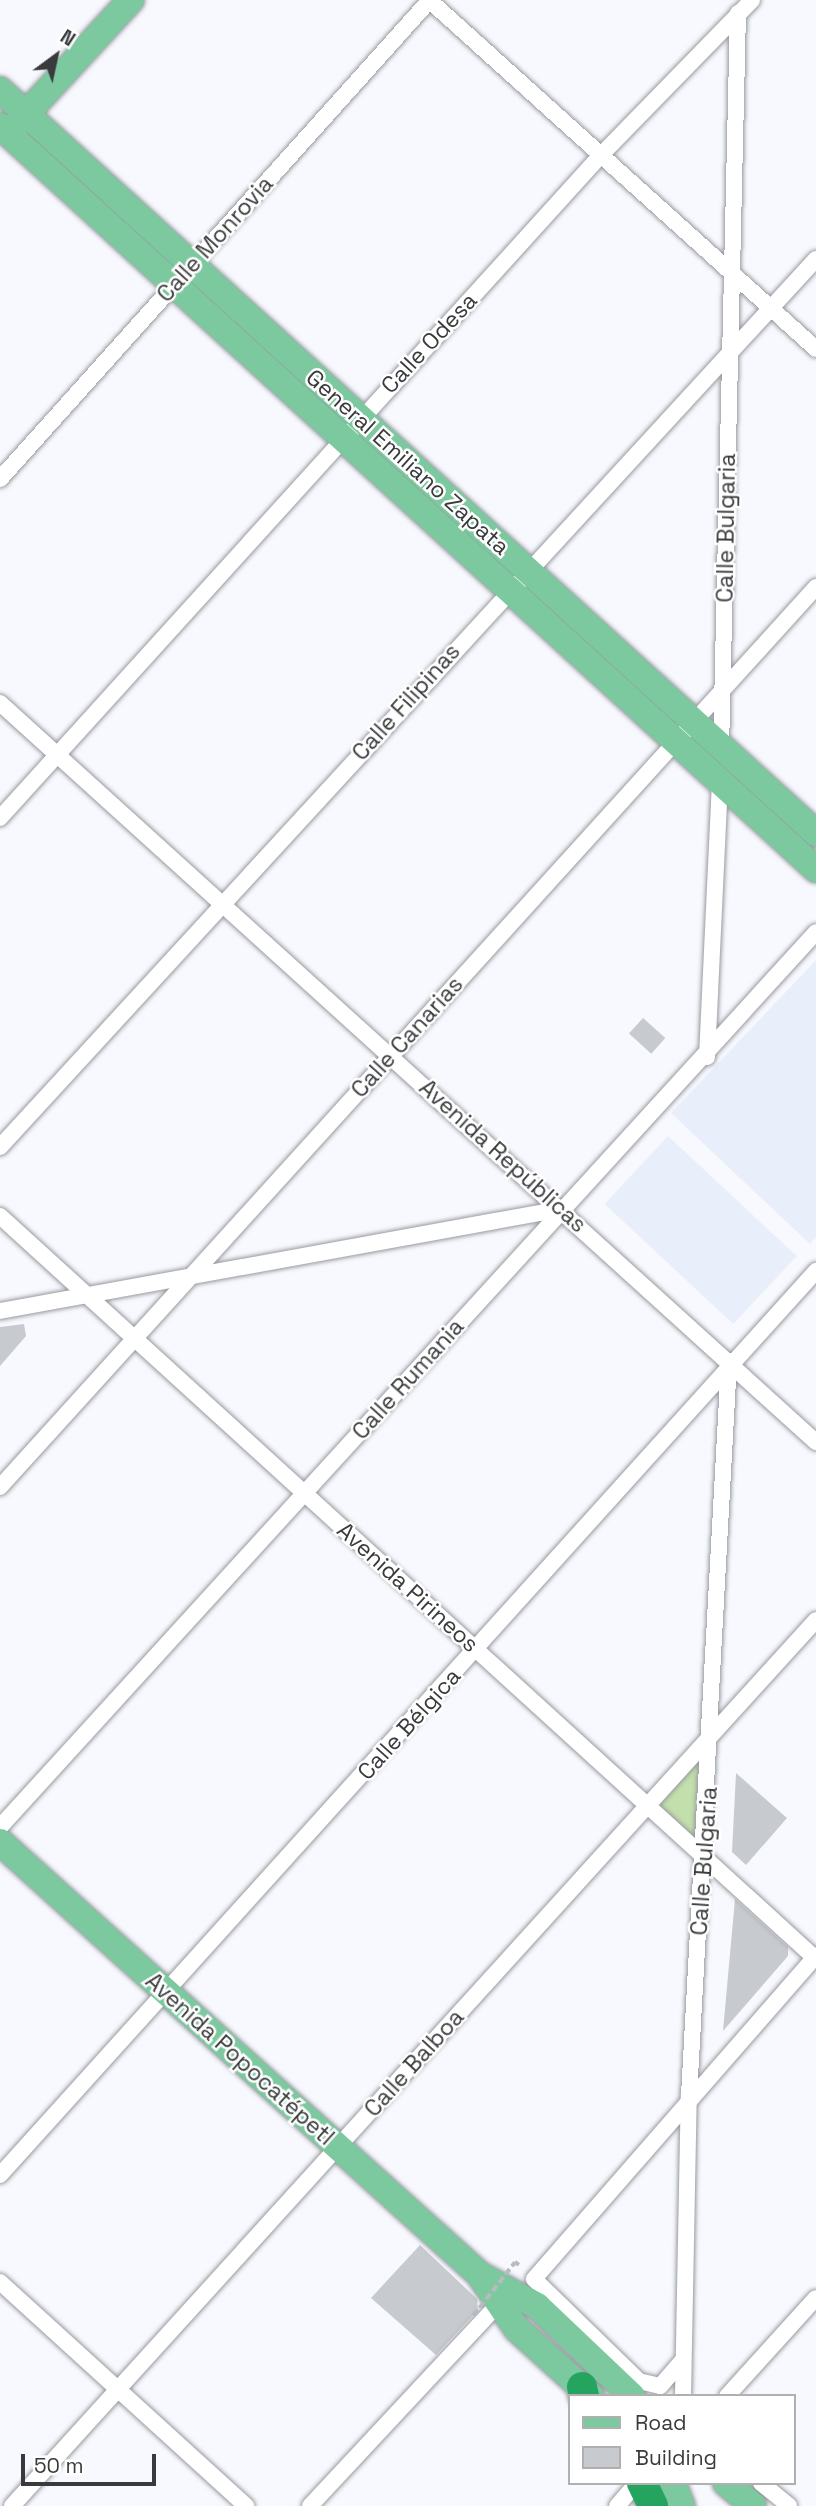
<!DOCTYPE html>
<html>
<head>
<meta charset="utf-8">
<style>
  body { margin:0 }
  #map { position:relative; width:816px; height:2506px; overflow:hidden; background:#f7f9fe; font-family:"Space Grotesk",sans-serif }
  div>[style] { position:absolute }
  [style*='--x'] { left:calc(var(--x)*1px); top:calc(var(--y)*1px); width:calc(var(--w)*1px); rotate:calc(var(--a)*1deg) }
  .built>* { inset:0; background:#e8eefa; transform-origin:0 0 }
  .green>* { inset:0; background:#c3dfac }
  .building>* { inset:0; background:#c7cacf; transform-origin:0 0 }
  .roads { filter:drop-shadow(0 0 2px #979a9f) drop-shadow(0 0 2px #979a9f) }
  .street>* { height:16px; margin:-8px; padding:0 8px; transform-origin:8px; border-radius:8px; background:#fff }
  .primary>* { height:26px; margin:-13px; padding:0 13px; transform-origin:13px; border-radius:13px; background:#7cc89f }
  .highway>* { height:30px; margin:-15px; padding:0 15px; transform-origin:15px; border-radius:15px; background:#25a45f }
  .path-bridge>* { height:3.5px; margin-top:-1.75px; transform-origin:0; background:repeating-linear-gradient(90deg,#b8babe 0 7px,transparent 0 10.5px) }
  span { translate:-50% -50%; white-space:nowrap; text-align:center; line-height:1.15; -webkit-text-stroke:5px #fff; paint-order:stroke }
  .street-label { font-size:23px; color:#393a3c }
  .legend { position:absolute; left:568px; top:2394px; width:228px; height:91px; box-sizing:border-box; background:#fff; border:2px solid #b0b0b1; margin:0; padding:9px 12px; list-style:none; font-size:21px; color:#393a3c }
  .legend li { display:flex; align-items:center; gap:14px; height:35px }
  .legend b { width:35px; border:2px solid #b0b0b1 }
  .north { position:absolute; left:21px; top:21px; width:70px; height:70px; -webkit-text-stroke:5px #fff; paint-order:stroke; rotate:33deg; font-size:19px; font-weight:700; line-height:28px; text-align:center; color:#393a3c }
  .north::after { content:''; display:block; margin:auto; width:24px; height:32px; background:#393a3c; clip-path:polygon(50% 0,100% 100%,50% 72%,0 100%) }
  .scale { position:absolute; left:21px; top:2454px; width:135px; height:32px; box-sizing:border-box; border:4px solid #393a3c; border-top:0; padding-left:9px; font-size:21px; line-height:24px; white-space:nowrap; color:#393a3c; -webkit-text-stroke:5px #fff; paint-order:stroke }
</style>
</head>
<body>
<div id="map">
  <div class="built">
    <div style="clip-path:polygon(816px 960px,816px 1237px,810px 1244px,671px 1113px)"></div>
    <div style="left:668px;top:1136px;width:176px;height:93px;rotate:43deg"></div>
  </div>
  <div class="green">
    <div style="clip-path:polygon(713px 1733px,704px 1857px,649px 1803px)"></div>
  </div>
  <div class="building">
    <div style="left:643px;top:1018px;width:30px;height:21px;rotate:42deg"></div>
    <div style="clip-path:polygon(24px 1324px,26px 1336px,0 1366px,0 1327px)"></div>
    <div style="clip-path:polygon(736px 1773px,787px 1818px,746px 1865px,732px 1852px)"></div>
    <div style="clip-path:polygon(735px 1899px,788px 1947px,788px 1956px,723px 2031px)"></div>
    <div style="clip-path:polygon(420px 2245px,477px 2299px,478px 2310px,436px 2355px,371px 2298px)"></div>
  </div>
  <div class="roads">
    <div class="street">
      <div style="--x:429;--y:0;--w:521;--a:42.04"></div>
      <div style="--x:0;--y:479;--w:644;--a:-48.09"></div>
      <div style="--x:0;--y:703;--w:1101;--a:42.17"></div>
      <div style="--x:721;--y:750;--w:737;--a:-88.68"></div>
      <div style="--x:0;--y:818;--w:895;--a:-47.81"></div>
      <div style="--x:601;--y:155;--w:216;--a:-45.7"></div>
      <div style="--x:707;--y:1057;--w:278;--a:-87.3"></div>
      <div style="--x:0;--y:1147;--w:1206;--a:-47.42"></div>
      <div style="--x:0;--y:1216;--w:1104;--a:42.32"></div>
      <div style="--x:0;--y:1311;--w:570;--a:-10.3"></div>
      <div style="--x:0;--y:1487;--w:1215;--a:-47.8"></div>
      <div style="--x:0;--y:1827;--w:1211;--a:-47.64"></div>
      <div style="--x:0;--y:2175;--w:1218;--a:-47.93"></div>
      <div style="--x:0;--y:2282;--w:333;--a:42.3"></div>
      <div style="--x:682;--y:2361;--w:33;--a:131"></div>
      <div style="--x:660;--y:2386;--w:22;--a:-167"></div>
      <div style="--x:639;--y:2381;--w:146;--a:-135.8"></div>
      <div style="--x:534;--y:2279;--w:429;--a:-48.9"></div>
      <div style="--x:683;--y:2396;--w:300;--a:-88.9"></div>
      <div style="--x:689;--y:2096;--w:736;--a:-86.88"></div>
      <div style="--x:727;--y:2396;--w:132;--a:-47.8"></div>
      <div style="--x:761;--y:2483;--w:36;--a:39"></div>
      <div style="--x:12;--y:2506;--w:1196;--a:-47.78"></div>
      <div style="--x:310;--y:2506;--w:284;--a:-47"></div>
      <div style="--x:617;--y:2506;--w:30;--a:-49"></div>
    </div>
    <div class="primary">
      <div style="--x:0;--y:90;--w:1104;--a:42.32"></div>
      <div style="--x:0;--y:126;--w:1104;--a:42.32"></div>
      <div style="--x:15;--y:126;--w:171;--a:-47.4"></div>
      <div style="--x:0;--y:1842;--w:646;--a:42.05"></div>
      <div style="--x:480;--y:2275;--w:65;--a:28.5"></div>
      <div style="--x:537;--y:2306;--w:131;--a:43.5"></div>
      <div style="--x:481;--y:2277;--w:63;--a:55.3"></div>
      <div style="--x:517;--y:2329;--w:100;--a:42.2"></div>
      <div style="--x:673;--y:2483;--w:25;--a:69"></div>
      <div style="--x:726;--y:2483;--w:35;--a:40"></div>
    </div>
    <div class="highway">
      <div style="--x:582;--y:2387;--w:9;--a:77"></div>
      <div style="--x:642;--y:2483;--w:25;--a:64"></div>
    </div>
  </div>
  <div class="path-bridge">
    <div style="--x:473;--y:2316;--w:68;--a:-52.1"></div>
    <div style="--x:515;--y:2262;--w:5;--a:37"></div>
  </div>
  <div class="street-label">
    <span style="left:215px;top:239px;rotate:-48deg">Calle Monrovia</span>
    <span style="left:429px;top:343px;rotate:-47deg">Calle Odesa</span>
    <span style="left:408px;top:462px;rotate:42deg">General Emiliano Zapata</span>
    <span style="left:726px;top:528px;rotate:-89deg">Calle Bulgaria</span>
    <span style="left:406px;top:702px;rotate:-48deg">Calle Filipinas</span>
    <span style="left:407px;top:1037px;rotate:-48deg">Calle Canarias</span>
    <span style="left:503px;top:1156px;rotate:42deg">Avenida Repúblicas</span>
    <span style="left:408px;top:1379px;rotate:-48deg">Calle Rumania</span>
    <span style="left:408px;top:1587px;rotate:42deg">Avenida Pirineos</span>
    <span style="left:409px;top:1724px;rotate:-48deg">Calle Bélgica</span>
    <span style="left:704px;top:1861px;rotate:-86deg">Calle Bulgaria</span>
    <span style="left:240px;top:2059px;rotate:42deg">Avenida Popocatépetl</span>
    <span style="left:414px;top:2063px;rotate:-48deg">Calle Balboa</span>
  </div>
  <ul class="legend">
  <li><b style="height:9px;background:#7cc89f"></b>Road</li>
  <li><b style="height:19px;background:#c7cacf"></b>Building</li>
  </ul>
  <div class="north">N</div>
  <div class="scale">50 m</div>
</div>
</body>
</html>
